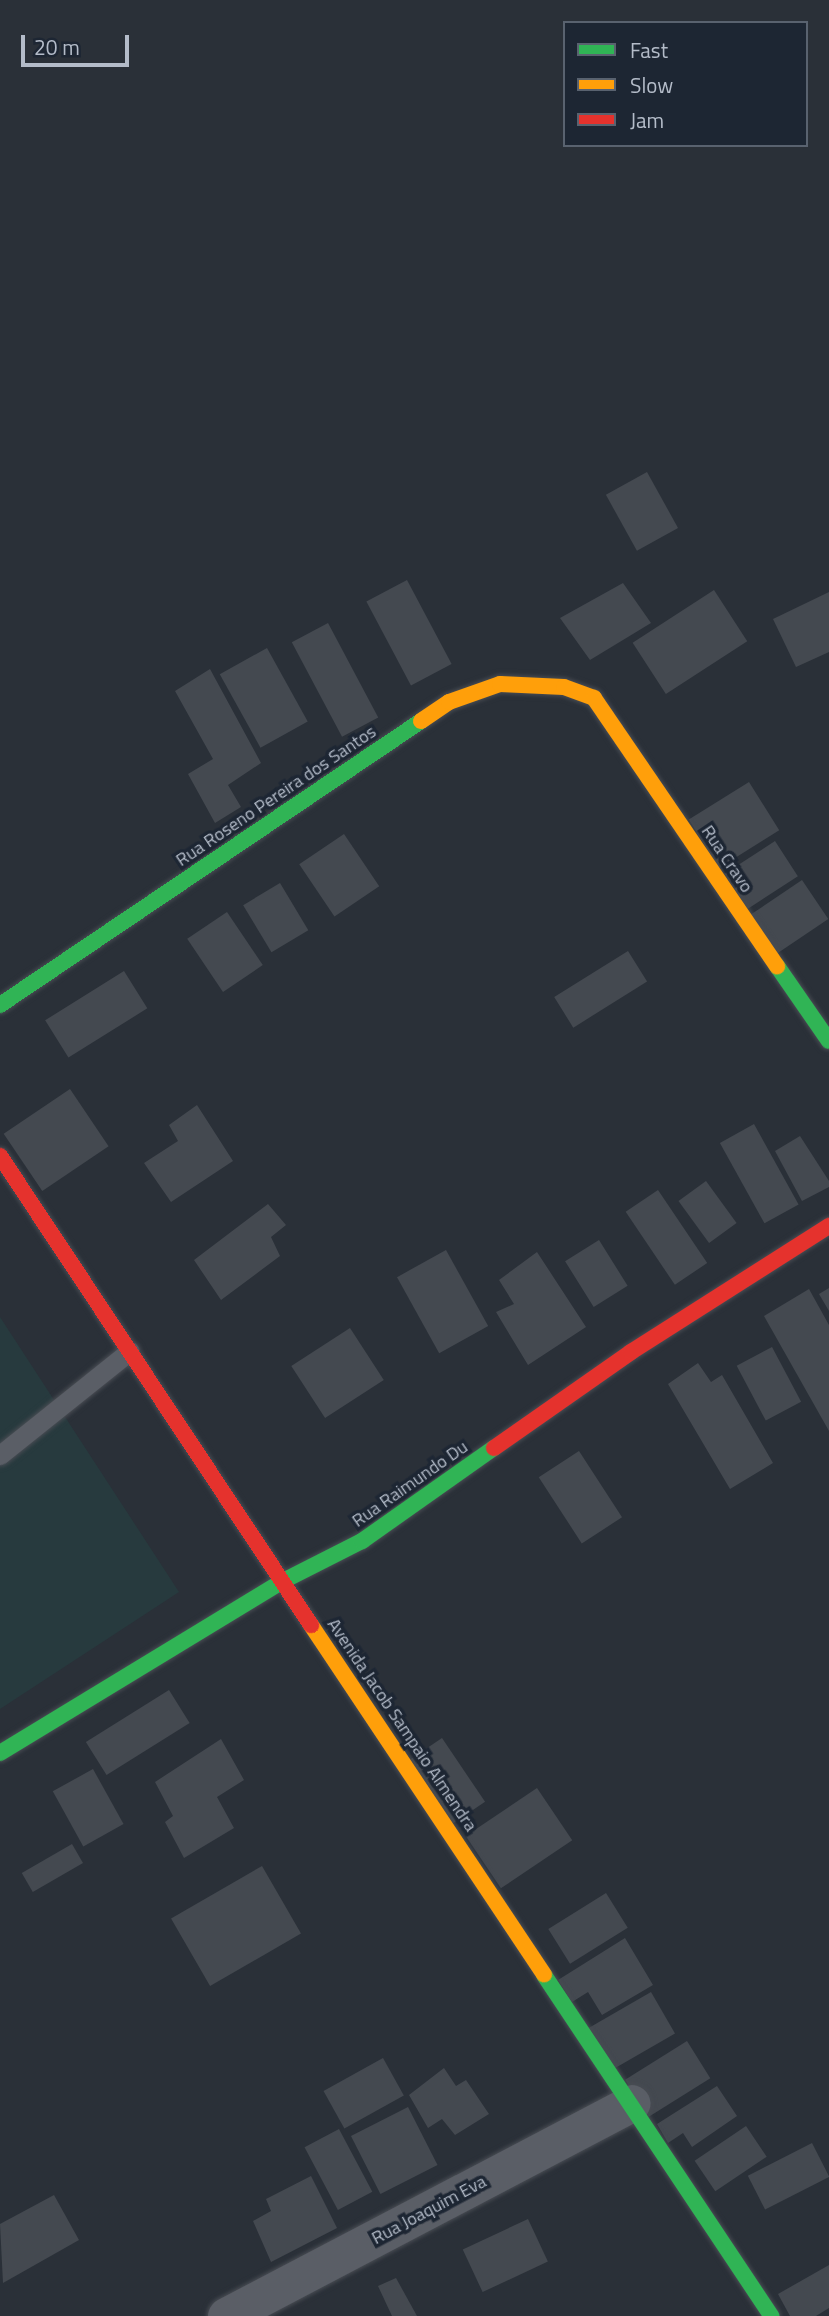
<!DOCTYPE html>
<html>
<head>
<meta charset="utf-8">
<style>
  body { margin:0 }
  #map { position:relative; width:829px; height:2316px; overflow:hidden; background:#2a3038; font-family:"Titillium Web",sans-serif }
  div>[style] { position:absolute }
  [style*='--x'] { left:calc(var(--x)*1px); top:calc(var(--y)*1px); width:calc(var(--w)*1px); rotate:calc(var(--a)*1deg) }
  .green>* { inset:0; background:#273a3e }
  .building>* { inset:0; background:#444950; transform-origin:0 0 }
  .roads { filter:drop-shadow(0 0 2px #484c53) drop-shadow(0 0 2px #484c53) }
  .lane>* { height:19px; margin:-9.5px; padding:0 9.5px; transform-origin:9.5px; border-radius:9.5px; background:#5a5e66 }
  .street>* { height:37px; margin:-18.5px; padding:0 18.5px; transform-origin:18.5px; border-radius:18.5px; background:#5a5e66 }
  .fast>* { height:16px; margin:-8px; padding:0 8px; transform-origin:8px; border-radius:8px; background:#30b455 }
  .slow>* { height:16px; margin:-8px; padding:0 8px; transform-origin:8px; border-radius:8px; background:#ff9f0a }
  .jam>* { height:16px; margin:-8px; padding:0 8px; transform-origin:8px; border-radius:8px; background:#e5322d }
  span { translate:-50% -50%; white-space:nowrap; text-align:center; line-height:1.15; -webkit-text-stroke:7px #1d2633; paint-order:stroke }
  .street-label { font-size:18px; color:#b4bcc9 }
  .legend { position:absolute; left:563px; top:21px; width:245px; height:126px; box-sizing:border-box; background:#1d2633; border:2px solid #59626f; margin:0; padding:9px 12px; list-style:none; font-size:21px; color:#b4bcc9 }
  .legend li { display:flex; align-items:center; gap:14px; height:35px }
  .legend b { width:35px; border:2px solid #59626f }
  .scale { position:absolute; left:21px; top:35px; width:108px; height:32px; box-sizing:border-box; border:4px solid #b4bcc9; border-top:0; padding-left:9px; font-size:21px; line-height:24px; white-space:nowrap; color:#b4bcc9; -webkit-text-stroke:5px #1d2633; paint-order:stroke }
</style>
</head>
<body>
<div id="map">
  <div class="green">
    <div style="clip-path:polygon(0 1317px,179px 1592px,0 1709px)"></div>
  </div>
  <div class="building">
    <div style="left:647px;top:472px;width:64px;height:47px;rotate:61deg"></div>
    <div style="left:407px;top:580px;width:95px;height:46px;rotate:62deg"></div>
    <div style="clip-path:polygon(623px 583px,651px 623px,590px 660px,560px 618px)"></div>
    <div style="left:714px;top:590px;width:61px;height:97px;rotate:57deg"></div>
    <div style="clip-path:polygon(829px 592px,829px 652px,796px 667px,773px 619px)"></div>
    <div style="left:328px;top:623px;width:107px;height:41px;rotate:62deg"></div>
    <div style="left:267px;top:648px;width:84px;height:54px;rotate:61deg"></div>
    <div style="clip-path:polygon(210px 669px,261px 763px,228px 785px,241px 807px,215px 823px,188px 774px,213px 759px,175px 691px)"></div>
    <div style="left:749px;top:782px;width:57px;height:71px;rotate:58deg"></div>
    <div style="left:344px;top:834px;width:63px;height:54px;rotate:56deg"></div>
    <div style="left:775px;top:841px;width:42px;height:60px;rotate:57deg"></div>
    <div style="left:802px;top:880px;width:47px;height:64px;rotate:56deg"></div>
    <div style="left:280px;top:883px;width:55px;height:43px;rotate:59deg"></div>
    <div style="left:227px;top:912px;width:64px;height:48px;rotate:56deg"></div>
    <div style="left:628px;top:951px;width:36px;height:87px;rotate:58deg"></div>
    <div style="left:124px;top:971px;width:44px;height:93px;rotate:58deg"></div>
    <div style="left:70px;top:1089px;width:69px;height:80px;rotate:56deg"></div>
    <div style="clip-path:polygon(197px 1105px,233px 1161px,171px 1202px,144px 1163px,178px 1141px,169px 1125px)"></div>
    <div style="left:754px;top:1124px;width:92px;height:39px;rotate:61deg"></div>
    <div style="clip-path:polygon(800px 1136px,829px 1181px,829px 1187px,802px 1201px,775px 1151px)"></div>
    <div style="left:706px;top:1181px;width:52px;height:34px;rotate:54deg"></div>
    <div style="left:658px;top:1190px;width:88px;height:39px;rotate:56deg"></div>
    <div style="clip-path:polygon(268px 1204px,286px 1225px,271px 1237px,280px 1256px,221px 1300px,194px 1260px)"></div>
    <div style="left:599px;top:1240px;width:54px;height:40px;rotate:58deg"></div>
    <div style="left:446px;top:1250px;width:87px;height:56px;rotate:61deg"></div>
    <div style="clip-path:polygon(537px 1252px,586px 1327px,528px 1365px,496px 1312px,514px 1304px,499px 1280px)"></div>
    <div style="clip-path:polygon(829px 1288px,829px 1311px,819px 1294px)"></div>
    <div style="clip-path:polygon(809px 1289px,829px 1325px,829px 1431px,764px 1316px)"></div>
    <div style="left:350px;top:1328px;width:62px;height:70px;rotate:57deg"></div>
    <div style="left:772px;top:1347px;width:62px;height:40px;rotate:62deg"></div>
    <div style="clip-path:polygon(698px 1363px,711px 1382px,722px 1375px,773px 1463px,730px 1489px,668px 1384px)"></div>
    <div style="left:579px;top:1451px;width:79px;height:48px;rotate:57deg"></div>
    <div style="left:169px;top:1690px;width:39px;height:98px;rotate:58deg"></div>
    <div style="left:442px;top:1738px;width:77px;height:42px;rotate:56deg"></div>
    <div style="clip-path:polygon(221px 1739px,244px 1780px,217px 1797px,234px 1828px,184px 1858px,165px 1822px,173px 1816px,155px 1782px)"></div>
    <div style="left:93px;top:1769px;width:63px;height:46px;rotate:61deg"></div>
    <div style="left:537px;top:1788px;width:63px;height:86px;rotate:56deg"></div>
    <div style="left:72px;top:1844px;width:22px;height:58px;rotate:60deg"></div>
    <div style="left:262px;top:1866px;width:78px;height:105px;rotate:60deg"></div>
    <div style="left:606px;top:1893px;width:41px;height:68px;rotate:58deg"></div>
    <div style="clip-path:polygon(625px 1938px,653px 1985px,602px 2015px,588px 1992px,572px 2002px,558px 1980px)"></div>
    <div style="left:651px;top:1992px;width:48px;height:73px;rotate:60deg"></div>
    <div style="left:687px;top:2041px;width:44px;height:73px;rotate:58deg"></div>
    <div style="left:383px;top:2058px;width:43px;height:68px;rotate:61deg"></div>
    <div style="clip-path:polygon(444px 2068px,456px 2086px,466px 2080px,489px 2114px,455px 2135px,442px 2119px,428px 2128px,409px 2095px)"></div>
    <div style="clip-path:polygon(717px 2086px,737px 2116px,692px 2147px,683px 2133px,668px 2143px,657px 2124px)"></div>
    <div style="left:408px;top:2107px;width:65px;height:64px;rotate:63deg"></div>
    <div style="left:746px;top:2126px;width:37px;height:62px;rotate:56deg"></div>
    <div style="left:339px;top:2129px;width:71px;height:39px;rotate:62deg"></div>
    <div style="left:812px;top:2143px;width:38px;height:72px;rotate:63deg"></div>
    <div style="clip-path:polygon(311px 2176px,337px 2228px,271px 2262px,253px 2221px,271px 2211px,266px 2199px)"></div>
    <div style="clip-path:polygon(54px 2195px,79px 2240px,3px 2283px,0 2224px)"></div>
    <div style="left:528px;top:2219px;width:47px;height:72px;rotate:65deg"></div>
    <div style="clip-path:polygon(829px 2265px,829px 2308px,816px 2316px,790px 2316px,778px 2294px)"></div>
    <div style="clip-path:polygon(396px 2278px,417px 2316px,392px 2316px,378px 2286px)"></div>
  </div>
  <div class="roads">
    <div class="lane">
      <div style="--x:0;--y:1455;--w:166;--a:-38.7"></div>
    </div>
    <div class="street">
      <div style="--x:226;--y:2316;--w:458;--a:-27.7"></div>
    </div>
    <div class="fast">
      <div style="--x:777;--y:966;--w:91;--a:55.3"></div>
      <div style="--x:0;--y:1005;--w:508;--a:-34"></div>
      <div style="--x:0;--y:1753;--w:331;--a:-31.3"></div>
      <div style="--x:283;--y:1581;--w:89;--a:-26.9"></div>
      <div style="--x:362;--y:1541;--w:161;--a:-35.2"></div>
      <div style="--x:544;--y:1975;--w:410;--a:56.3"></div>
    </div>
    <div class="slow">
      <div style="--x:421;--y:721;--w:34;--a:-34"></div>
      <div style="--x:449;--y:702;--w:54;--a:-19.4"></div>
      <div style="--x:500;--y:684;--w:64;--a:2.7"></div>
      <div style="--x:564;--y:687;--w:32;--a:20"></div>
      <div style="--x:594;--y:698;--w:325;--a:55.7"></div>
      <div style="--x:311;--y:1625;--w:420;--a:56.3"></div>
    </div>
    <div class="jam">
      <div style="--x:0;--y:1156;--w:563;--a:56.45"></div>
      <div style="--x:494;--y:1448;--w:167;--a:-35"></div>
      <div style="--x:631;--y:1352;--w:235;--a:-32.5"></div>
    </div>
  </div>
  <div class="street-label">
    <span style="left:276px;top:796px;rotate:-34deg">Rua Roseno Pereira dos Santos</span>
    <span style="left:727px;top:859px;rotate:56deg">Rua Cravo</span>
    <span style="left:410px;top:1484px;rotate:-35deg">Rua Raimundo Du</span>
    <span style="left:402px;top:1725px;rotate:56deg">Avenida Jacob Sampaio Almendra</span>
    <span style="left:429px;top:2210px;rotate:-28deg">Rua Joaquim Eva</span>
  </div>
  <ul class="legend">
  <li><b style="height:9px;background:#30b455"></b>Fast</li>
  <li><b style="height:9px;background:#ff9f0a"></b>Slow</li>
  <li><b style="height:9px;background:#e5322d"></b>Jam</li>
  </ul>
  <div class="scale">20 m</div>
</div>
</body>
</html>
